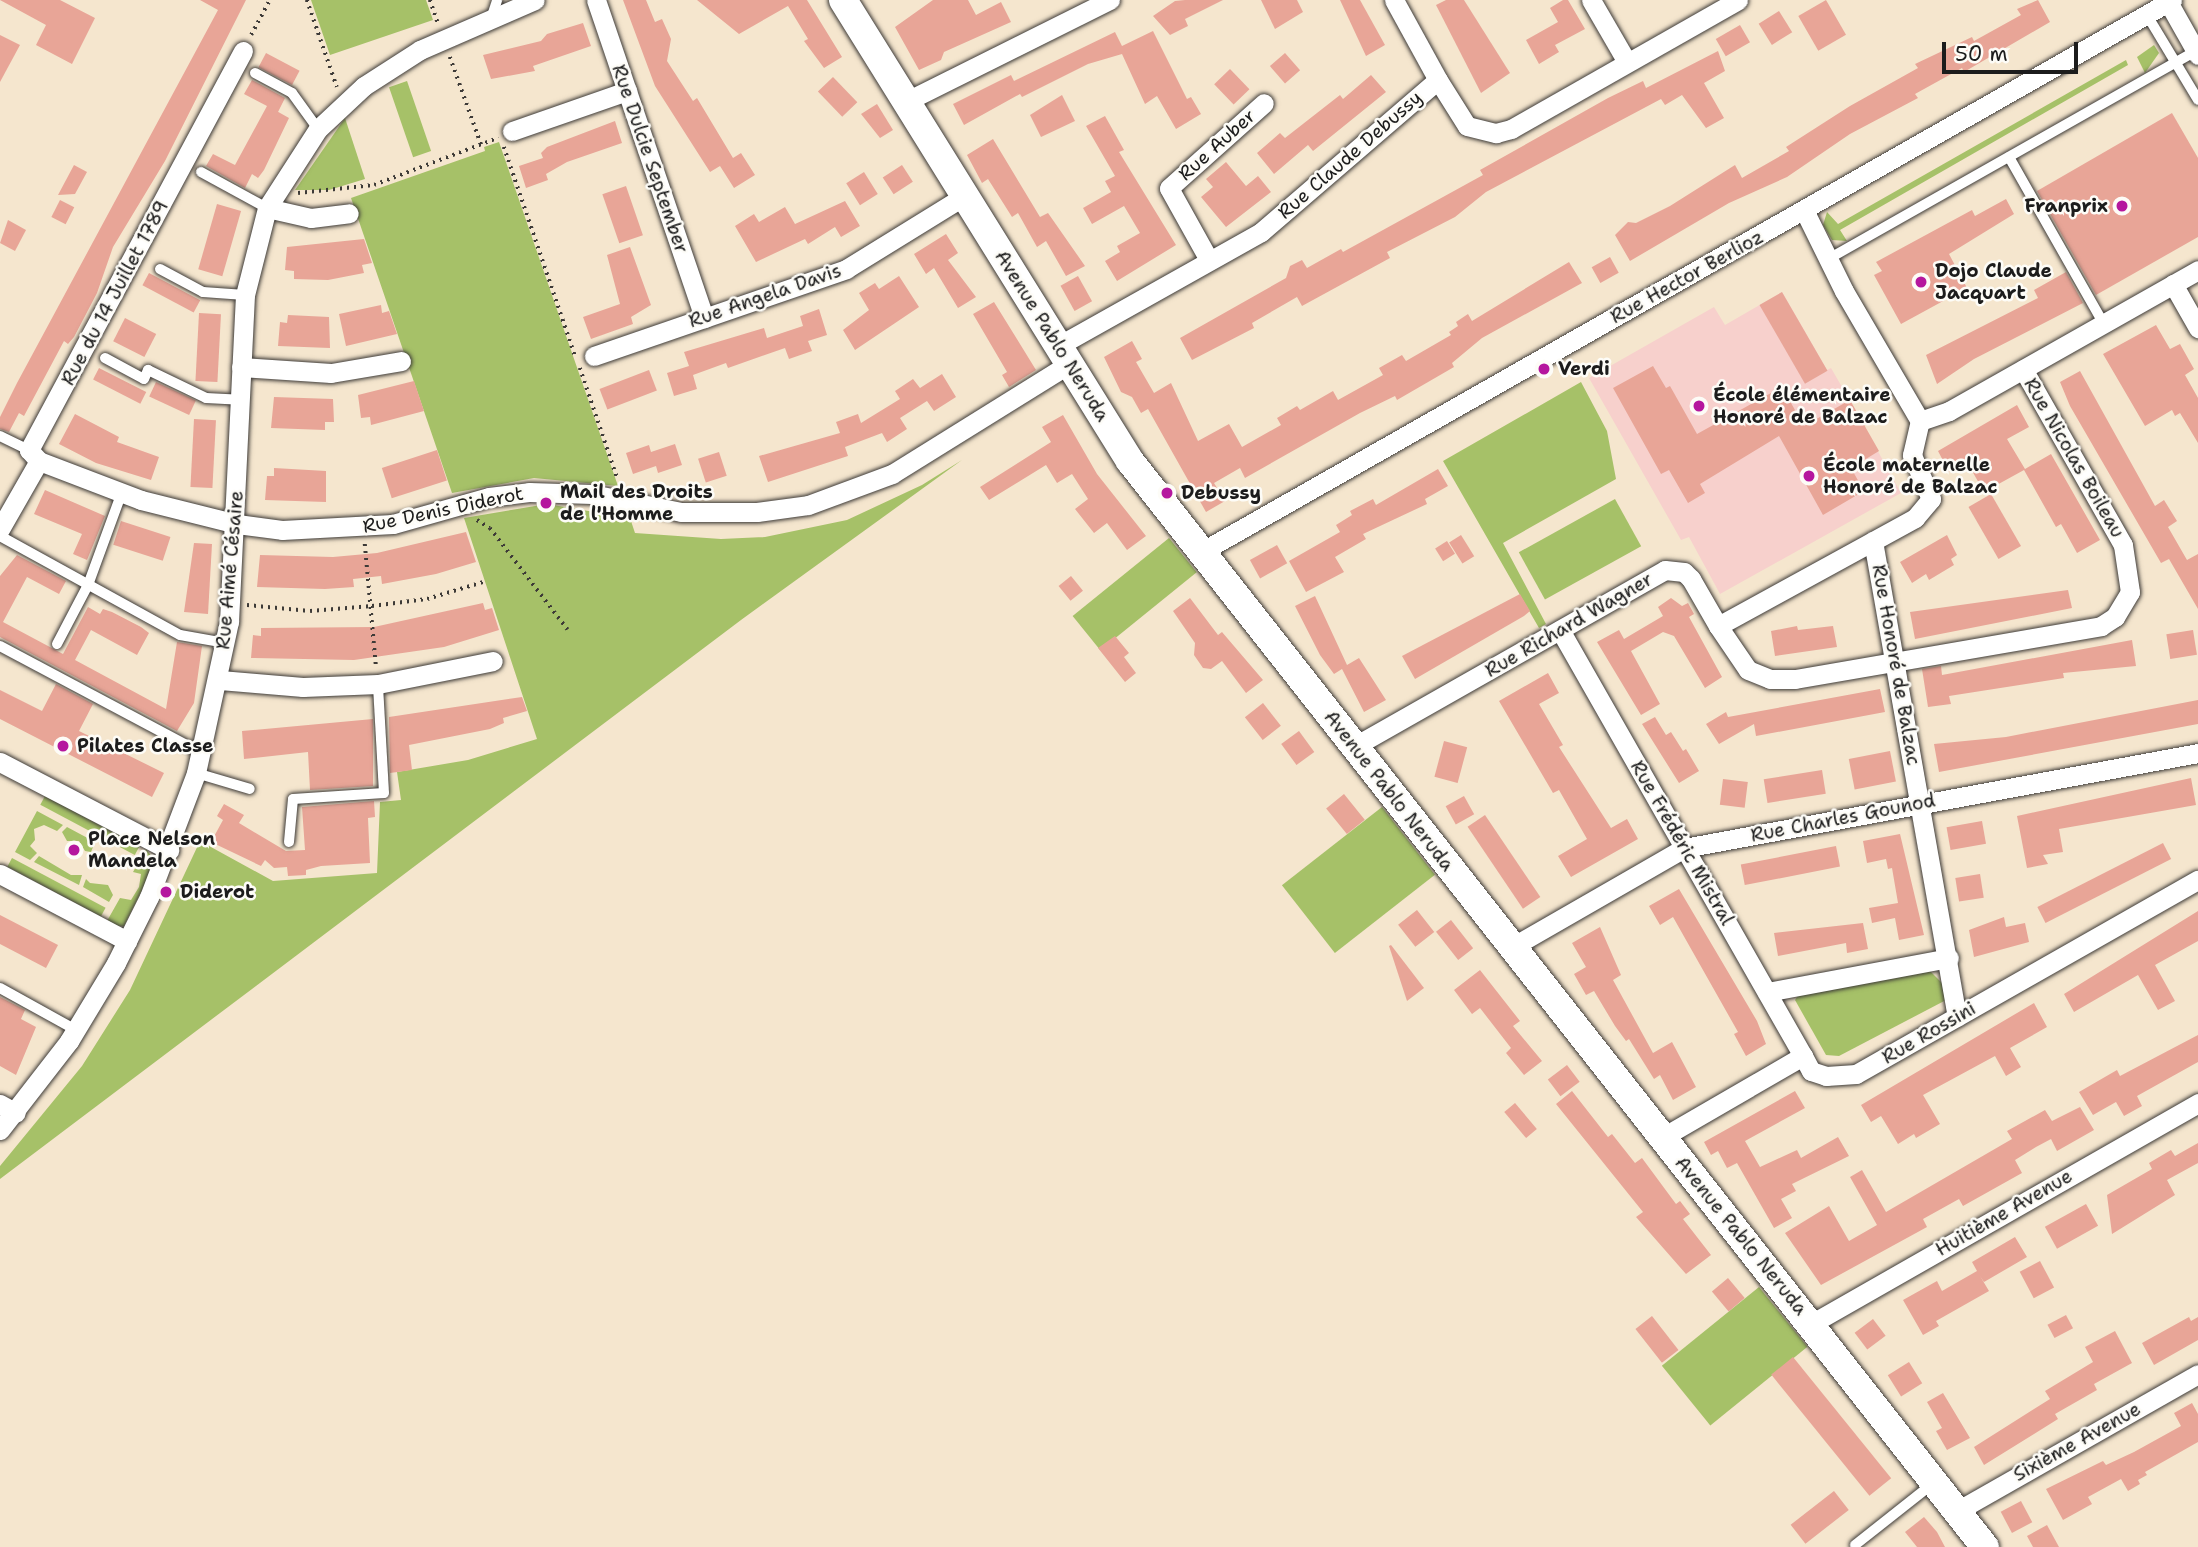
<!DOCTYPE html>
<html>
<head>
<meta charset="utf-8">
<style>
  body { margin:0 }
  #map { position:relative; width:2198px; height:1547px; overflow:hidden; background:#f5e6ce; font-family:"Shantell Sans",sans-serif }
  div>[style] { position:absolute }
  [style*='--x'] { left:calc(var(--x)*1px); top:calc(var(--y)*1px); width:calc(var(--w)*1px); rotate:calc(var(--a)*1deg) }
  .built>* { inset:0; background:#f7d0cc }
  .green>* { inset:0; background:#a6c168; transform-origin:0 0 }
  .building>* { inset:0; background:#e8a597; transform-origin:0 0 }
  .path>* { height:3.5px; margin-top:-1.75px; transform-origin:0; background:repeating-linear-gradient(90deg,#3d3a37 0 2px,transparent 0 7px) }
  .roads { filter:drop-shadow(0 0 2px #3d3a37) drop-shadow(0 0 2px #3d3a37) }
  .lane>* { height:10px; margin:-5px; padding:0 5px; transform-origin:5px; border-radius:5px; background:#fff }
  .street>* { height:19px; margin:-9.5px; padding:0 9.5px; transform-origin:9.5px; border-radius:9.5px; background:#fff }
  .secondary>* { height:28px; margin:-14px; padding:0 14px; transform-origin:14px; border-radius:14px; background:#fff }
  .dots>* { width:19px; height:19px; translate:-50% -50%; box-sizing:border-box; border:4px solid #fdfcf7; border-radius:50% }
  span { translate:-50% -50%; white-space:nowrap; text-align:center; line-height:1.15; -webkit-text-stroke:5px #fdfcf7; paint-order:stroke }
  .street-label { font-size:19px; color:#1c1c1c }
  .poi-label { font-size:19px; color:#1c1c1c; font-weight:700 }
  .right { translate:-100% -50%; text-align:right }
  .left { translate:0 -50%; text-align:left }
  .scale { position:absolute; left:1942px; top:42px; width:136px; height:32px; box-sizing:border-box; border:4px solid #1c1c1c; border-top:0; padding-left:9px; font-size:21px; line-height:24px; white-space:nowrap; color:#1c1c1c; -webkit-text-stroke:5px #fdfcf7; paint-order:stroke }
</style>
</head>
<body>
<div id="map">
  <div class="built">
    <div style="clip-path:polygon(1782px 292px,1827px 370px,1831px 368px,1849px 399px,1901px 493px,1720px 594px,1689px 537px,1681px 540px,1589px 378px,1714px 307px,1725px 325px)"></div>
  </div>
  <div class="green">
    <div style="clip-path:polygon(311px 0,426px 0,433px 20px,330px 55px)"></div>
    <div style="clip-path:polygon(2154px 45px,2159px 53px,2145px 73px,2137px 57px)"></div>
    <div style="clip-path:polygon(2126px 60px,2128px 65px,1840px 230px,1847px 241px,1832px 240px,1823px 225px,1827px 212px,1838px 224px)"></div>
    <div style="left:407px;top:81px;width:74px;height:19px;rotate:71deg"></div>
    <div style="clip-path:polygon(345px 118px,365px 179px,329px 190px,295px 190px)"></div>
    <div style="clip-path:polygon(499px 142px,618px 486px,534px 478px,452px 493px,351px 198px,485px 151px,484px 147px)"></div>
    <div style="clip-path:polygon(1581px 382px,1607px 431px,1616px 479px,1503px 543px,1546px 624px,1539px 628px,1443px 461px)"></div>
    <div style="clip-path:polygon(962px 460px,741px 620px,0 1179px,0 1166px,82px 1066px,130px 990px,200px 841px,273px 881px,377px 873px,380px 802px,401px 800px,397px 772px,468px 760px,537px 739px,464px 518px,547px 504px,630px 518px,635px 533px,721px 539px,765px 537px,847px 520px,922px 485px)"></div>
    <div style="left:1615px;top:499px;width:54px;height:110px;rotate:61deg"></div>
    <div style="left:1169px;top:538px;width:44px;height:124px;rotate:51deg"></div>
    <div style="left:45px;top:796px;width:107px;height:10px;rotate:28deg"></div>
    <div style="left:1382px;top:807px;width:86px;height:127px;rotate:52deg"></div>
    <div style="clip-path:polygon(37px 811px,63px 825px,57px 831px,44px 825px,34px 829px,35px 840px,30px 846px,37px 853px,30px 860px,15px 852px)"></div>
    <div style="clip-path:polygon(67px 827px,95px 842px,91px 852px,85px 851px,79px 841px,67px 841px,62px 832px)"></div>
    <div style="clip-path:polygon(146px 849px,156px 862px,124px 926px,116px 926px,107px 921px,120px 898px,131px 900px,139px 887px,141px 874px,133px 872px)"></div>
    <div style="clip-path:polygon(39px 856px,71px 875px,82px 875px,79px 885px,34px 862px)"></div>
    <div style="left:12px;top:858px;width:106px;height:10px;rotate:28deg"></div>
    <div style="clip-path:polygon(86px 879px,90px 883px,108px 885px,113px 895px,109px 902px,83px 887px)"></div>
    <div style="clip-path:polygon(1929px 970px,1945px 986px,1948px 999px,1839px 1056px,1826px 1055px,1795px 1000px,1799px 994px)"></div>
    <div style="left:1759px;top:1287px;width:77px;height:125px;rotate:51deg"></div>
  </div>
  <div class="building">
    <div style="clip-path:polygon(0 0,60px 0,95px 18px,72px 64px,36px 45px,46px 25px)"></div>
    <div style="clip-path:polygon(200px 0,246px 0,165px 161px,113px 247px,97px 293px,74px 337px,68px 344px,64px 341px,24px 416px,19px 413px,9px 432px,0 429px,0 417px,17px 383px,218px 10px)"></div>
    <div style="clip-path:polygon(623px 0,646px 0,655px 22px,662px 19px,671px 39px,667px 61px,693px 101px,697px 98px,733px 158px,741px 153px,755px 175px,734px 188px,720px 166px,710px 172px,655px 86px)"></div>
    <div style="clip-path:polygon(697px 0,807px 0,842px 57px,824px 68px,804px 41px,808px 39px,788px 6px,739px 34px)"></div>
    <div style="clip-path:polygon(933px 0,968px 0,976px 15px,1001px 2px,1011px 22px,944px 52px,941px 60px,919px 70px,895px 27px)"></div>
    <div style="clip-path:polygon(1185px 0,1223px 0,1185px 19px,1188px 26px,1170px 35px,1153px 16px,1175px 1px)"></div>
    <div style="clip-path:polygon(1261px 0,1297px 0,1303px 12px,1275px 29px)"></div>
    <div style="clip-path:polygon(1340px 0,1360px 0,1385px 45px,1366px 56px)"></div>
    <div style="clip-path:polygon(1446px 0,1464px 0,1510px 73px,1481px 93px,1436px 5px)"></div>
    <div style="clip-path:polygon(1563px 0,1568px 0,1585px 29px,1555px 45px,1559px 52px,1539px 64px,1526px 40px,1558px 22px,1550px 8px)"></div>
    <div style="left:1826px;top:0;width:40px;height:32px;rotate:60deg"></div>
    <div style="clip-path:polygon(2038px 0,2050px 22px,1964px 72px,1962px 68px,1915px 94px,1918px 98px,1850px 134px,1787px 177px,1729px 203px,1630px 261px,1615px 235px,1628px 222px,1636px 223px,1670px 206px,1735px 165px,1742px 178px,1789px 151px,1786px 147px,1850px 106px,1918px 68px,1915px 64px,1972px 37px,1974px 41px,2021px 15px,2017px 9px)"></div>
    <div style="left:1779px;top:11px;width:25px;height:24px;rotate:58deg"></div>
    <div style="clip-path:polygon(583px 23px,591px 46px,533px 66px,535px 71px,491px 79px,483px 55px,541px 41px,547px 34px)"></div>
    <div style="left:1740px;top:25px;width:20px;height:28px;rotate:60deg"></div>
    <div style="clip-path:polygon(1153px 31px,1187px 99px,1191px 97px,1201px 114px,1176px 129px,1157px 96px,1145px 104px,1122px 54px,1088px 64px,1022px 97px,1020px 94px,964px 125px,953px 104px,1011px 75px,1014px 81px,1115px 32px,1122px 46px)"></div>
    <div style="clip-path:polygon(0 35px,20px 45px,0 82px)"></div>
    <div style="clip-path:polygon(1718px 51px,1725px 71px,1704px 83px,1724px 118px,1706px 128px,1682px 95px,1665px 105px,1661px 99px,1486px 192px,1455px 217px,1387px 252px,1390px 258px,1302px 306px,1297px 297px,1252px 323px,1254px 328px,1192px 360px,1180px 338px,1286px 278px,1290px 266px,1302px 260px,1307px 268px,1341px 249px,1343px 252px,1483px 175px,1480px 170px,1608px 98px,1643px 81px,1646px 88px)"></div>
    <div style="left:266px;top:53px;width:38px;height:16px;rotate:28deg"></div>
    <div style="left:1285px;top:53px;width:23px;height:20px;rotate:49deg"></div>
    <div style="left:1230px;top:69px;width:28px;height:22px;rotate:46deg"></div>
    <div style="clip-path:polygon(1371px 75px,1386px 92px,1313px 151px,1308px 145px,1274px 174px,1257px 153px,1280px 133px,1285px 138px,1340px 95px,1343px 99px)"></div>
    <div style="left:833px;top:77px;width:35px;height:21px;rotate:46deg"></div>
    <div style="clip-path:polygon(252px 80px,285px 98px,278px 112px,273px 109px,289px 118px,264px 170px,258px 178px,252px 174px,245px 188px,206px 166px,213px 154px,235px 165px,267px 106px,244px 94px)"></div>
    <div style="clip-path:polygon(1062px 95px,1075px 121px,1041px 137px,1030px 115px)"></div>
    <div style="clip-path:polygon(877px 104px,893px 130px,880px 138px,861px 114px)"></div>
    <div style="clip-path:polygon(2172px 113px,2198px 158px,2198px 237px,2096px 295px,2037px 191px)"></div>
    <div style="clip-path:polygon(1105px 116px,1124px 150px,1119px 152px,1176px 245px,1117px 281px,1105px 261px,1120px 252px,1117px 246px,1140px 233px,1124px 206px,1092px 224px,1083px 208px,1111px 192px,1105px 181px,1115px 176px,1086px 126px)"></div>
    <div style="clip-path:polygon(615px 121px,622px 143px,567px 162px,546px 174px,548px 180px,526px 188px,519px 166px,543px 158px,541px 153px,547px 147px)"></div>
    <div style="clip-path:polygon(993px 139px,1040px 217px,1048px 213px,1085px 266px,1066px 276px,1046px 241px,1037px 247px,1018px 213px,1012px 217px,988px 179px,982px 183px,967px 155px)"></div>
    <div style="clip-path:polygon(1226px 162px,1246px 186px,1258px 176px,1271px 192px,1226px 227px,1201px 197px,1213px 187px,1206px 179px)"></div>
    <div style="clip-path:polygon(74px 165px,87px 172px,75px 194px,58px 195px)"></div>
    <div style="left:902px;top:165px;width:20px;height:23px;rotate:57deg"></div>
    <div style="left:864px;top:172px;width:26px;height:21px;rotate:58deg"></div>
    <div style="left:626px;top:186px;width:52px;height:25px;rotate:71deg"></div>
    <div style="clip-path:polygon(2006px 199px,2014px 214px,1949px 254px,1967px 288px,1901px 324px,1874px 275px,1882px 271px,1876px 262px,1972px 210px,1975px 216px)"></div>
    <div style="left:60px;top:200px;width:16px;height:19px;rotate:27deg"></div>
    <div style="clip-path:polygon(845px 201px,860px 226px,841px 237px,835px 227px,808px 244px,805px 239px,756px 262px,735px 226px,754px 214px,759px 222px,785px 207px,795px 224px)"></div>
    <div style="left:217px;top:204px;width:25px;height:68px;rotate:16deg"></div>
    <div style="clip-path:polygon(8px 220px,26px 230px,15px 251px,0 243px)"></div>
    <div style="clip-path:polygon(946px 234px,958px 253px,948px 260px,976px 297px,958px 308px,934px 268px,926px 274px,914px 254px)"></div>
    <div style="clip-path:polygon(364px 239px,372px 263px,362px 265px,364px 273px,328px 280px,294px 279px,294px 271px,285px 270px,287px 247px)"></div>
    <div style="clip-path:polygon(630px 247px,651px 305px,631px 317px,633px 324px,591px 339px,583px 317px,620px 304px,607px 255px)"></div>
    <div style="left:1610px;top:257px;width:18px;height:21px;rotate:61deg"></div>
    <div style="clip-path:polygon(1569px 262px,1582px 283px,1482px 338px,1452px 363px,1454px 367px,1397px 400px,1395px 396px,1360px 413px,1245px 478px,1240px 468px,1214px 483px,1225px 501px,1206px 512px,1148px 409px,1141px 413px,1132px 397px,1121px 392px,1104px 357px,1132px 341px,1142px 359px,1136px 362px,1154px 393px,1171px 383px,1198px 441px,1229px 424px,1242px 447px,1281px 425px,1277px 418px,1297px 406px,1300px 410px,1333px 391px,1338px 400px,1383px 375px,1379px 368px,1402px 355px,1406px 361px,1451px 335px,1449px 332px,1458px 326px,1456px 322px,1468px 314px,1472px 321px)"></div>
    <div style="clip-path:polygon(2066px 272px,2083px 303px,1974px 359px,1937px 384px,1926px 355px,2038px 298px,2034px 290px)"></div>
    <div style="left:149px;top:273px;width:58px;height:14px;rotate:28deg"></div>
    <div style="clip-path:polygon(899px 276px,919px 307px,855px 350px,843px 330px,869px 310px,859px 293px,875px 283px,879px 289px)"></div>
    <div style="left:1078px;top:276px;width:29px;height:20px;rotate:61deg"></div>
    <div style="left:1782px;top:292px;width:91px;height:26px;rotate:60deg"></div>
    <div style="clip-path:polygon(994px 302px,1036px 370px,1009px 387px,1002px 375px,1007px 372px,973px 314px)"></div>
    <div style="clip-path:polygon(381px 305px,382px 313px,389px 311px,397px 334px,346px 346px,339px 314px)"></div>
    <div style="clip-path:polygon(819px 309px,827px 335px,808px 341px,812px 351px,789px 359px,785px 348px,728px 368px,726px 363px,693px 375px,697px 389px,674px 396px,667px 373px,689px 366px,684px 352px,764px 328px,767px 338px,803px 326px,800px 316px)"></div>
    <div style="left:199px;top:313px;width:22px;height:68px;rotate:3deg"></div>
    <div style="clip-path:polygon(288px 315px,329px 317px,330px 348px,278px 346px,280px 322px,287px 323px)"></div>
    <div style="left:125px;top:318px;width:35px;height:26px;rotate:27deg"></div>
    <div style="clip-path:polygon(2156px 325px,2170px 349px,2180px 344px,2194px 369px,2185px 375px,2198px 398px,2198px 443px,2180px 413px,2175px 416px,2172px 410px,2145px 426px,2103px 354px)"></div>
    <div style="clip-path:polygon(1653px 366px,1666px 388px,1670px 386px,1697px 434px,1782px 387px,1804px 426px,1850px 400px,1879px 451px,1851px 468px,1864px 491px,1823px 515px,1779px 436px,1700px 484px,1705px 493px,1688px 503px,1669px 470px,1661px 474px,1613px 388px)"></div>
    <div style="left:99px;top:368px;width:53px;height:13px;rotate:27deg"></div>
    <div style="left:649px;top:370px;width:22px;height:53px;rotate:69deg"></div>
    <div style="clip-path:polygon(2080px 371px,2155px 506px,2164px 500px,2177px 521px,2168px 527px,2187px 560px,2198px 554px,2198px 609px,2169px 559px,2161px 563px,2070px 406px,2060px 382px)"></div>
    <div style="clip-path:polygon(942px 374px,956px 397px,934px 411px,927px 401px,900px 418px,907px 429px,887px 442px,882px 433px,845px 447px,848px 456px,768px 482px,759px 456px,840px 433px,836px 422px,858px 414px,861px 423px,900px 399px,895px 391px,913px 379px,920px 388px)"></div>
    <div style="clip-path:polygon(414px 381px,424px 411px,371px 425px,370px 417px,361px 418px,358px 395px)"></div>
    <div style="left:156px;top:382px;width:44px;height:16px;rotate:25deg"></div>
    <div style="clip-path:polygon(274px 397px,333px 399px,334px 422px,325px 422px,325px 430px,271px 428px)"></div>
    <div style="clip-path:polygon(2017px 405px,2029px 427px,2007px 439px,2025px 469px,2051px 454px,2100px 540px,2077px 553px,2061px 524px,2056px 527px,2024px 470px,1984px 492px,1967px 462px,1949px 472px,1938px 451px)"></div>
    <div style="clip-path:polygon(75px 414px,119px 437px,117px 442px,159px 457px,151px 480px,96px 463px,59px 444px)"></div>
    <div style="clip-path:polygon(1063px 415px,1097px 474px,1146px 536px,1127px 550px,1107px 523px,1094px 533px,1075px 509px,1088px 499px,1072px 474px,1057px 483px,1046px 465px,989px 500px,980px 487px,1051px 442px,1042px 427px)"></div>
    <div style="left:194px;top:419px;width:22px;height:68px;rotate:3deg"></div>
    <div style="clip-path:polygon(675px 444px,682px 465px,658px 473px,656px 466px,633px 474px,626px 453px,649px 445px,651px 452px)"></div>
    <div style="left:437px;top:450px;width:32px;height:58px;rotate:72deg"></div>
    <div style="left:719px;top:452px;width:25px;height:22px;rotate:72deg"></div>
    <div style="clip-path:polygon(274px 468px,326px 471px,326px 502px,265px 500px,267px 476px,274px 476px)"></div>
    <div style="clip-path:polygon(1438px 469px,1448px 486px,1425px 499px,1427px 504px,1363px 534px,1366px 539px,1335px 557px,1344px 572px,1306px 592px,1289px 561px,1340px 532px,1336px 525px,1352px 515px,1350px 511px,1373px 499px,1376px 505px)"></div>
    <div style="clip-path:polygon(45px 490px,105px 516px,87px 560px,73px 554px,82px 534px,34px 514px)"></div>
    <div style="left:1991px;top:494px;width:60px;height:26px;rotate:60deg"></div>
    <div style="left:121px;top:521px;width:52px;height:25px;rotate:18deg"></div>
    <div style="clip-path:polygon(466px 532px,476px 562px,436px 574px,382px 584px,381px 576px,353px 579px,354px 587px,325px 589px,257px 587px,260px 555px,333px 557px,377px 553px)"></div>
    <div style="left:1461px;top:535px;width:25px;height:14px;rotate:58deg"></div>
    <div style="clip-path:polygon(1947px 535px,1957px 555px,1951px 559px,1954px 565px,1929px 580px,1926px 574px,1912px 583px,1900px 562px)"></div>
    <div style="left:1447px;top:541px;width:15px;height:14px;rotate:58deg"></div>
    <div style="clip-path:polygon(194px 543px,212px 544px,208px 614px,184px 612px)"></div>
    <div style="left:1277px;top:545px;width:21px;height:31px;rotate:61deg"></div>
    <div style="clip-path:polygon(17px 555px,66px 581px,59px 594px,27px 577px,3px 622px,63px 654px,88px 607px,100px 614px,103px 609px,112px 612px,141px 627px,149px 633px,137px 655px,91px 630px,75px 660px,166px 709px,177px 642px,202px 646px,194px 703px,177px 731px,0 637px,0 576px)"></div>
    <div style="left:1071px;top:576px;width:19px;height:16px;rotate:51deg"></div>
    <div style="clip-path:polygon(2068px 590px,2072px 608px,1915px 639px,1910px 612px)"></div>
    <div style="clip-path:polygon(1520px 594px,1530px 611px,1524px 616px,1415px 679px,1402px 656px)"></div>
    <div style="clip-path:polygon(1315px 596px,1347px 665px,1359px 658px,1386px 700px,1364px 712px,1342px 669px,1334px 674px,1320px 655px,1295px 606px)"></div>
    <div style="clip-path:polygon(1190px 598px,1218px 635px,1222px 632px,1263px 680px,1246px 693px,1222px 661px,1211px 669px,1203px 668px,1194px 655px,1195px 643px,1173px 611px)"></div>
    <div style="clip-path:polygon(1671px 598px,1682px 606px,1688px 603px,1694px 614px,1689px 617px,1722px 677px,1705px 688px,1674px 636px,1663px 632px,1631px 651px,1660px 704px,1641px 715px,1597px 642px,1619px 630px,1624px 639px,1663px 616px,1658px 607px)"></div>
    <div style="clip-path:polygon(483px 603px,485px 610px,492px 608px,499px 630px,444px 647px,354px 660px,251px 658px,253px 635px,261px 636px,261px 628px,374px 627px)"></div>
    <div style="clip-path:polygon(1797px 626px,1798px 630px,1833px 626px,1837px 647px,1775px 656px,1771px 631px)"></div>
    <div style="left:2193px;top:630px;width:25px;height:27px;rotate:81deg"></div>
    <div style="clip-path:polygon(1115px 636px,1129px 653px,1124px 657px,1136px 673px,1125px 682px,1098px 648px)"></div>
    <div style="clip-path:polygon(2132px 640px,2136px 666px,2063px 673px,2064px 678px,1949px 696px,1951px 704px,1928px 707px,1922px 669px,1941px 666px,1942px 675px)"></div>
    <div style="clip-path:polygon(1548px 673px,1559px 693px,1539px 704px,1563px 745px,1559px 747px,1611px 828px,1627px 819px,1638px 839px,1571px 877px,1558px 856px,1587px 839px,1559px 790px,1553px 793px,1499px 701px)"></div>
    <div style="clip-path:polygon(56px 684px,93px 704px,79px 731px,164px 773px,152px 797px,0 719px,0 690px,42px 711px)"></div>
    <div style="clip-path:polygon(1880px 689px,1885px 712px,1756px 736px,1754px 724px,1719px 744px,1706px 724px,1726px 712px,1728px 717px)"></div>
    <div style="clip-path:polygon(522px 697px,527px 711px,503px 718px,504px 723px,490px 729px,409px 745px,412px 770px,390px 773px,389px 717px)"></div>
    <div style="clip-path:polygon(2198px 700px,2198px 724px,1939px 772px,1934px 744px,2006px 737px)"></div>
    <div style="left:1263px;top:703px;width:29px;height:23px;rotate:52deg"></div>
    <div style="clip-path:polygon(1655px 717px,1666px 735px,1671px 732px,1683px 751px,1686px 749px,1699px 771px,1679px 783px,1642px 724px)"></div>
    <div style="clip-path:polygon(373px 719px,373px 786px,310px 790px,308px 752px,244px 759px,242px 731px)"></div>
    <div style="left:1299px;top:731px;width:26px;height:22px;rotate:54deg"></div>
    <div style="left:1444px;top:741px;width:24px;height:37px;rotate:15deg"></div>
    <div style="left:1890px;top:751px;width:31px;height:42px;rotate:79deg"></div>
    <div style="left:1822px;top:770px;width:24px;height:59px;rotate:81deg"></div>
    <div style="clip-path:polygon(2191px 778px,2196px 805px,2059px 829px,2063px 852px,2043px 855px,2048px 864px,2027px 868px,2017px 816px)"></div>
    <div style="left:1723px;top:779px;width:25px;height:26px;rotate:7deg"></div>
    <div style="left:1344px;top:794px;width:33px;height:23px;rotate:51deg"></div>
    <div style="left:1464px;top:796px;width:21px;height:21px;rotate:61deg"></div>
    <div style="clip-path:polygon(374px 801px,375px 817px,368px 818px,370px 863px,321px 866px,306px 870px,306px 875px,288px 876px,287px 867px,274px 868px,265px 860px,261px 866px,211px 842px,223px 820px,217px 816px,224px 804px,244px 815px,239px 823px,286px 851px,305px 850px,302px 807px)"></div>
    <div style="left:1485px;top:815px;width:99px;height:21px;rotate:56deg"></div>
    <div style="left:1982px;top:821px;width:23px;height:36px;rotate:80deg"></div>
    <div style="clip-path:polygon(1900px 834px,1924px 935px,1899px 940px,1895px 918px,1872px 923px,1869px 908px,1898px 903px,1892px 868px,1888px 869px,1886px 859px,1867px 863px,1863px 841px)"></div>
    <div style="left:2163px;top:843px;width:18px;height:141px;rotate:63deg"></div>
    <div style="left:1836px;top:846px;width:21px;height:97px;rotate:79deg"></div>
    <div style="left:1980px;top:874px;width:24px;height:25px;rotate:81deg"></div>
    <div style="clip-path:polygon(1679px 889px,1757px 1021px,1766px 1044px,1746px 1056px,1734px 1034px,1738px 1032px,1673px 917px,1660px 925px,1649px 906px)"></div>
    <div style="left:1417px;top:910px;width:28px;height:24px;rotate:52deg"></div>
    <div style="clip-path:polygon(2198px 911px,2198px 941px,2155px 965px,2175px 1001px,2158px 1010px,2138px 975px,2074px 1012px,2064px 994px)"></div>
    <div style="clip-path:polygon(0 915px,58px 945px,46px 968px,0 944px)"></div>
    <div style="clip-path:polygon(2004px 917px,2006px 927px,2025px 923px,2029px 942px,1974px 957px,1969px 930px)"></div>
    <div style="left:1451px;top:920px;width:36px;height:19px;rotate:52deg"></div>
    <div style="clip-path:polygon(1863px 923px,1868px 949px,1847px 953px,1846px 943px,1778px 956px,1774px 933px)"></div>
    <div style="clip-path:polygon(1600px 927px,1621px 975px,1613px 980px,1653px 1053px,1672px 1042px,1696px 1087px,1673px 1100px,1660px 1075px,1654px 1079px,1629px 1039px,1626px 1041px,1615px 1026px,1594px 991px,1586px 995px,1574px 974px,1586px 967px,1572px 943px)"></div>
    <div style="clip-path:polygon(1391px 945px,1424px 988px,1407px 1001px,1389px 946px)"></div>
    <div style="clip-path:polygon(1480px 970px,1520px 1021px,1513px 1026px,1542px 1061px,1524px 1075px,1506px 1053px,1511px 1048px,1480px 1008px,1472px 1014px,1454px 990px)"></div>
    <div style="clip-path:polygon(0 997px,25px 1010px,21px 1019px,36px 1027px,16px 1075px,0 1066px)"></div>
    <div style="clip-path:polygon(2034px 1003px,2047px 1027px,2010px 1048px,2021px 1067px,2006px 1076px,1995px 1056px,1923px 1095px,1940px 1124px,1916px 1138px,1914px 1134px,1898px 1144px,1881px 1116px,1871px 1122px,1861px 1105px)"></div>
    <div style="clip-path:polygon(2198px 1035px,2198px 1062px,2137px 1096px,2142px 1106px,2124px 1116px,2116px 1102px,2093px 1115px,2079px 1092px,2117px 1070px,2120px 1076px)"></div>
    <div style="left:1567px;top:1065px;width:21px;height:24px;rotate:53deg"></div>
    <div style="clip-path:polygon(1572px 1091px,1608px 1137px,1612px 1134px,1635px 1163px,1642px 1158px,1676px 1204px,1680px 1201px,1690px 1214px,1683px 1219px,1711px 1255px,1686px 1274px,1636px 1217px,1643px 1212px,1556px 1104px)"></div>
    <div style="clip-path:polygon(1795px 1091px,1805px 1108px,1745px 1141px,1760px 1167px,1797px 1150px,1801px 1158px,1838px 1137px,1849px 1156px,1792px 1184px,1796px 1191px,1781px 1199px,1792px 1218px,1774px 1228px,1737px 1163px,1727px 1168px,1718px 1151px,1711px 1155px,1704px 1142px)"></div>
    <div style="left:1515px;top:1103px;width:34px;height:14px;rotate:50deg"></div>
    <div style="clip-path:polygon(2080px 1107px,2094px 1130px,2057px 1151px,2051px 1139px,2036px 1147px,2015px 1160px,2022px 1173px,1963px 1206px,1959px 1199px,1923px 1219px,1927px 1227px,1821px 1285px,1785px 1233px,1829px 1206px,1849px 1241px,1877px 1225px,1850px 1177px,1862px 1170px,1886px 1212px,2012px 1139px,2007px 1131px,2045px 1110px,2052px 1121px)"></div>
    <div style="clip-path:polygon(2198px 1143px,2198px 1163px,2167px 1180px,2175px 1195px,2112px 1234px,2107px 1195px,2152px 1169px,2149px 1163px,2171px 1150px,2175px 1156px)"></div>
    <div style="left:2086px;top:1204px;width:25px;height:47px;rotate:61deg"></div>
    <div style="clip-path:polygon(2015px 1237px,2027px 1257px,1984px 1282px,1980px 1276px,1989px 1291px,1936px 1321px,1939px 1326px,1923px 1335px,1903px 1300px,1937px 1281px,1942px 1291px,1977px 1271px,1972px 1262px)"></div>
    <div style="left:2040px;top:1261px;width:30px;height:23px;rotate:62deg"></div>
    <div style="left:1728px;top:1278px;width:26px;height:21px;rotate:50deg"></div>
    <div style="left:2066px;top:1315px;width:15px;height:21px;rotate:62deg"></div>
    <div style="left:1652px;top:1316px;width:43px;height:21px;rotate:52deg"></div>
    <div style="clip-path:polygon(2189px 1317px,2191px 1321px,2198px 1317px,2198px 1340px,2154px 1365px,2142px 1343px)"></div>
    <div style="left:1873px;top:1319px;width:21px;height:23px;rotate:53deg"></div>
    <div style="clip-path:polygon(2115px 1331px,2132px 1363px,2094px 1384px,2097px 1390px,2055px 1414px,2058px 1419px,1984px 1465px,1974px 1447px,2050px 1399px,2045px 1391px,2093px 1362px,2085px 1347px)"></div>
    <div style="left:1793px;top:1357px;width:156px;height:28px;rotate:51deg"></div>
    <div style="left:1909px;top:1362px;width:25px;height:25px;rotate:58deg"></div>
    <div style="clip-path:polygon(1943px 1393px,1970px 1438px,1947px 1450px,1936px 1431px,1942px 1428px,1927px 1402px)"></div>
    <div style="clip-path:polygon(2192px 1403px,2198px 1414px,2198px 1442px,2145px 1472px,2147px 1475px,2138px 1480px,2140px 1484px,2128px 1491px,2121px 1479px,2088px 1497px,2092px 1504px,2063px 1520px,2046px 1489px,2103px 1461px,2106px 1465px,2134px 1452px,2181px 1426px,2174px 1413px)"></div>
    <div style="left:1834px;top:1491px;width:24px;height:55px;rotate:52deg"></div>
    <div style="left:2021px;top:1501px;width:24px;height:23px;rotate:62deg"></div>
    <div style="clip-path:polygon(1924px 1517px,1937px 1532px,1945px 1547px,1917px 1547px,1905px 1532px)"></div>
    <div style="clip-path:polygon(2047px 1525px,2059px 1547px,2033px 1547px,2027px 1536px)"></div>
  </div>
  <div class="path">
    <div style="--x:307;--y:0;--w:92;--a:71"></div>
    <div style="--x:430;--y:0;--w:24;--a:71"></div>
    <div style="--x:251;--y:35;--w:40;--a:-62"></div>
    <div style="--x:450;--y:57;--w:96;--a:70.4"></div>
    <div style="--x:504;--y:147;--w:220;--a:71.2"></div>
    <div style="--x:298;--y:193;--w:76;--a:-6"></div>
    <div style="--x:374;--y:185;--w:133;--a:-20.8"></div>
    <div style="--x:580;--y:368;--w:118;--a:71.3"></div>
    <div style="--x:477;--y:520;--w:15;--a:32"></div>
    <div style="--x:490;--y:528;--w:128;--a:52.6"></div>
    <div style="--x:365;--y:544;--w:121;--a:84.8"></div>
    <div style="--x:247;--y:605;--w:63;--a:5.4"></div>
    <div style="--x:310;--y:611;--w:62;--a:-4.6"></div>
    <div style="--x:372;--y:606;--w:55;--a:-7.3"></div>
    <div style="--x:427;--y:599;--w:59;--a:-16.9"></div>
  </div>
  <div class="roads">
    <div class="lane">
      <div style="--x:2147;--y:15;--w:99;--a:59"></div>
      <div style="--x:491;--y:19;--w:20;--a:-72"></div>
      <div style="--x:255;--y:73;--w:42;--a:28.4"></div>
      <div style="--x:292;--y:93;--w:44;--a:54.2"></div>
      <div style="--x:2009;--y:157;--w:192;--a:60.4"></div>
      <div style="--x:201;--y:172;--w:75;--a:28.6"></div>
      <div style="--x:1830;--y:258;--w:420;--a:-29.5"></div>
      <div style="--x:160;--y:269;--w:49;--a:28.1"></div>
      <div style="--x:203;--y:292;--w:42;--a:4.1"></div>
      <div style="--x:105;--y:358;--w:44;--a:28.3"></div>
      <div style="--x:144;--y:379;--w:10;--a:-66"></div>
      <div style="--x:148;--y:370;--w:64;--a:25.8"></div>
      <div style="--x:206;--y:398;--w:34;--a:3"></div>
      <div style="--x:0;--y:436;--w:32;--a:26"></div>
      <div style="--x:0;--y:536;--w:205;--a:28.8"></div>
      <div style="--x:180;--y:635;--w:47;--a:9.9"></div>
      <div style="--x:57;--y:644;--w:67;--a:-62.3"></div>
      <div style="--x:88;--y:585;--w:99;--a:-69.9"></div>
      <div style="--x:0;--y:646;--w:228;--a:28"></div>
      <div style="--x:196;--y:773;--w:56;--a:16.5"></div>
      <div style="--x:289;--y:842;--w:43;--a:-84.7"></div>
      <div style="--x:293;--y:799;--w:91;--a:-3.8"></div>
      <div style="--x:384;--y:793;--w:109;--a:-93.2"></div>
      <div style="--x:0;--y:988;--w:87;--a:28.9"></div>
      <div style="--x:1855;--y:1545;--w:97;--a:-38.3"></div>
    </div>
    <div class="street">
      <div style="--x:596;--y:0;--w:336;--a:71.2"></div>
      <div style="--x:1394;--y:0;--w:91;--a:61.2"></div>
      <div style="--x:1591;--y:0;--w:72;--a:59.9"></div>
      <div style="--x:2167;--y:0;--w:63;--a:60.6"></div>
      <div style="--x:243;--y:51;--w:453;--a:118.2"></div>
      <div style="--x:29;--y:450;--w:15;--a:48"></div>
      <div style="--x:39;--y:461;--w:109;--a:20.9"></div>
      <div style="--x:141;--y:500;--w:99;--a:14"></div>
      <div style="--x:237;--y:524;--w:45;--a:7.6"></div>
      <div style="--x:282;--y:530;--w:111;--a:-3.1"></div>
      <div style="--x:393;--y:524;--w:100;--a:-15.7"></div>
      <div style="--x:489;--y:497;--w:40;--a:-7.1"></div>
      <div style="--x:529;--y:492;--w:63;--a:1.8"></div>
      <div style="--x:592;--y:494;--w:91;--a:11.4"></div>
      <div style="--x:681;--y:512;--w:76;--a:0"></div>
      <div style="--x:757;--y:512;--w:51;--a:-7.8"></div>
      <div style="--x:808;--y:505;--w:90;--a:-20.3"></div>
      <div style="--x:892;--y:474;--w:208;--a:-31.9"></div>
      <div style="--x:905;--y:102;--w:229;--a:-26.5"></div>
      <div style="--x:512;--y:131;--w:122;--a:-19.2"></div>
      <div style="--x:267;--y:208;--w:45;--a:12.8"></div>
      <div style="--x:311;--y:218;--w:38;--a:-7"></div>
      <div style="--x:1804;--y:210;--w:90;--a:63.7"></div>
      <div style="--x:1844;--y:291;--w:151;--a:59.7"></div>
      <div style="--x:1209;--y:260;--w:82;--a:-119.1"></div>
      <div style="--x:1169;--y:188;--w:127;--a:-41.8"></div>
      <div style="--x:2173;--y:284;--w:51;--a:60.4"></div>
      <div style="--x:1058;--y:346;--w:233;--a:-29.3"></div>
      <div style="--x:1261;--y:232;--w:233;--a:-40.7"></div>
      <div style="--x:1438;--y:80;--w:54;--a:57.8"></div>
      <div style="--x:1467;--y:126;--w:30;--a:14"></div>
      <div style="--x:1496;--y:133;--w:16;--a:-15"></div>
      <div style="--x:1511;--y:129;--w:261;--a:-29.6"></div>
      <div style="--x:594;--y:356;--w:267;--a:-19"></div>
      <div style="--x:846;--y:269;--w:139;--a:-31.7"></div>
      <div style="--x:241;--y:367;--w:90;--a:3.8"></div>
      <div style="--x:331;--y:373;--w:71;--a:-9.7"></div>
      <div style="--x:1920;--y:421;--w:31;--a:-19"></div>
      <div style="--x:1949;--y:411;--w:286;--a:-29.5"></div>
      <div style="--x:0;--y:529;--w:78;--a:-60.2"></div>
      <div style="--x:1873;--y:541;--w:483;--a:80"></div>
      <div style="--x:1201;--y:552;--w:1117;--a:-29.62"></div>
      <div style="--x:1718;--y:626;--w:53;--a:55.7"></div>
      <div style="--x:1748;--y:670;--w:24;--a:22"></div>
      <div style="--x:1770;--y:679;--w:25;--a:0"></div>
      <div style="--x:1795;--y:679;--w:311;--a:-9.8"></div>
      <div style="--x:2101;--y:626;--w:17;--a:-33"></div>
      <div style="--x:2115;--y:617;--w:29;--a:-59"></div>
      <div style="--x:2130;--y:592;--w:48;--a:-98.5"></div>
      <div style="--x:2123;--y:545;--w:202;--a:-119.6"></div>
      <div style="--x:1560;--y:630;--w:490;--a:60.3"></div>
      <div style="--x:220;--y:680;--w:83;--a:4.8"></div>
      <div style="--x:303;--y:687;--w:75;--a:-2.3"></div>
      <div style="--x:378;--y:684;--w:117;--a:-11.3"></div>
      <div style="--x:1355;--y:746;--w:356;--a:-29.6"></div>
      <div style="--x:1665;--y:570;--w:19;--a:6"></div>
      <div style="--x:1684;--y:572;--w:10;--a:45"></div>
      <div style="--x:1691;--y:579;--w:54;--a:60.1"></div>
      <div style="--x:1718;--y:626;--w:225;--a:-28.7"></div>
      <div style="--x:1915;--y:518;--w:25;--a:-50"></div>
      <div style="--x:1931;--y:499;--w:48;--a:-113.4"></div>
      <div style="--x:1912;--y:455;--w:35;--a:-77"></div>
      <div style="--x:0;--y:762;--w:191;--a:27.5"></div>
      <div style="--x:0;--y:874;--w:144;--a:27.8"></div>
      <div style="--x:1512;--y:947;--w:198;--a:-29.9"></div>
      <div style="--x:1684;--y:848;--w:523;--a:-10.47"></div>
      <div style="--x:1767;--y:992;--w:185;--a:-10.6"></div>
      <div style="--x:0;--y:1104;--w:18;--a:29"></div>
      <div style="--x:0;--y:1130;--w:113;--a:-52.2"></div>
      <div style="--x:69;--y:1041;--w:91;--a:-58.9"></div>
      <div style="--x:116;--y:963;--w:74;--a:-63.4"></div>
      <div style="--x:149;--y:897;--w:133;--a:-69.2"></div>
      <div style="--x:196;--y:773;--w:155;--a:-77.7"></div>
      <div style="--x:229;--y:622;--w:327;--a:-87.2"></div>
      <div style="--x:245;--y:295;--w:90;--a:-75.8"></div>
      <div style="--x:267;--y:208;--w:94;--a:-57.2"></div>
      <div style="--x:318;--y:129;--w:63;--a:-43.1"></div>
      <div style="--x:364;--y:86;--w:67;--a:-32.7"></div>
      <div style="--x:420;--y:50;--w:125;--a:-23.5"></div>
      <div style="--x:1663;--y:1137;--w:162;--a:-30.1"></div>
      <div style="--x:1803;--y:1056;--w:17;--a:62"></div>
      <div style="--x:1811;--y:1071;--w:16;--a:18"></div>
      <div style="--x:1826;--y:1076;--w:30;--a:-4"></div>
      <div style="--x:1856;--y:1074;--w:393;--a:-29.6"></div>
      <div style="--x:1811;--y:1324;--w:446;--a:-29.7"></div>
      <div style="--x:1957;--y:1511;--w:277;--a:-29.6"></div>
    </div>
    <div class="secondary">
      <div style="--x:843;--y:0;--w:543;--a:58.1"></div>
      <div style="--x:1130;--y:461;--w:1382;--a:51.79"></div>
    </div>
  </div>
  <div class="dots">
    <div style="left:2122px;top:206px;background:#b5179e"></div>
    <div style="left:1921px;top:282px;background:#b5179e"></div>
    <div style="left:1544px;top:369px;background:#b5179e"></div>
    <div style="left:1699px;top:406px;background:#b5179e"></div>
    <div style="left:1809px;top:476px;background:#b5179e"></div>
    <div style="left:1167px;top:493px;background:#b5179e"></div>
    <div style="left:546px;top:503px;background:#b5179e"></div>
    <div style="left:63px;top:746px;background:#b5179e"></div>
    <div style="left:74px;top:850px;background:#b5179e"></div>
    <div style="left:166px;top:892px;background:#b5179e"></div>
  </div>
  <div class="street-label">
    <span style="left:1217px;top:145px;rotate:-42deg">Rue Auber</span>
    <span style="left:1350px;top:155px;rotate:-41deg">Rue Claude Debussy</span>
    <span style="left:650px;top:159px;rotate:71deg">Rue Dulcie September</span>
    <span style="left:1687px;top:277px;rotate:-29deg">Rue Hector Berlioz</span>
    <span style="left:115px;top:293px;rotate:-62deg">Rue du 14 Juillet 1789</span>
    <span style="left:765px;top:296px;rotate:-19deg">Rue Angela Davis</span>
    <span style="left:1052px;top:336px;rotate:58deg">Avenue Pablo Neruda</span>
    <span style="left:2074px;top:458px;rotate:60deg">Rue Nicolas Boileau</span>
    <span style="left:443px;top:510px;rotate:-12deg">Rue Denis Diderot</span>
    <span style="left:230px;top:570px;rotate:-85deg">Rue Aimé Césaire</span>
    <span style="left:1569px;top:625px;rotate:-30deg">Rue Richard Wagner</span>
    <span style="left:1896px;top:665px;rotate:80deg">Rue Honoré de Balzac</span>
    <span style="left:1389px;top:791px;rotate:52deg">Avenue Pablo Neruda</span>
    <span style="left:1843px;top:818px;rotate:-11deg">Rue Charles Gounod</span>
    <span style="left:1682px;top:843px;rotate:60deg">Rue Frédéric Mistral</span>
    <span style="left:1929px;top:1033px;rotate:-30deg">Rue Rossini</span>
    <span style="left:2004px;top:1213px;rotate:-30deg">Huitième Avenue</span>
    <span style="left:1741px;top:1236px;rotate:51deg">Avenue Pablo Neruda</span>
    <span style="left:2077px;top:1442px;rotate:-29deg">Sixième Avenue</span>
  </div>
  <div class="poi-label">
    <span class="right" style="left:2108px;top:206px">Franprix</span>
    <span class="left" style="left:1935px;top:282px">Dojo Claude<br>Jacquart</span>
    <span class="left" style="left:1558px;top:369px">Verdi</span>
    <span class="left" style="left:1713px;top:406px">École élémentaire<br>Honoré de Balzac</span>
    <span class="left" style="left:1823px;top:476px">École maternelle<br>Honoré de Balzac</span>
    <span class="left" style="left:560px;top:503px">Mail des Droits<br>de l'Homme</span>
    <span class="left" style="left:1181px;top:493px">Debussy</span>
    <span class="left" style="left:77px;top:746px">Pilates Classe</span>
    <span class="left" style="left:88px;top:850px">Place Nelson<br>Mandela</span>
    <span class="left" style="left:180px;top:892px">Diderot</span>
  </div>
  <div class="scale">50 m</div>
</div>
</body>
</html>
